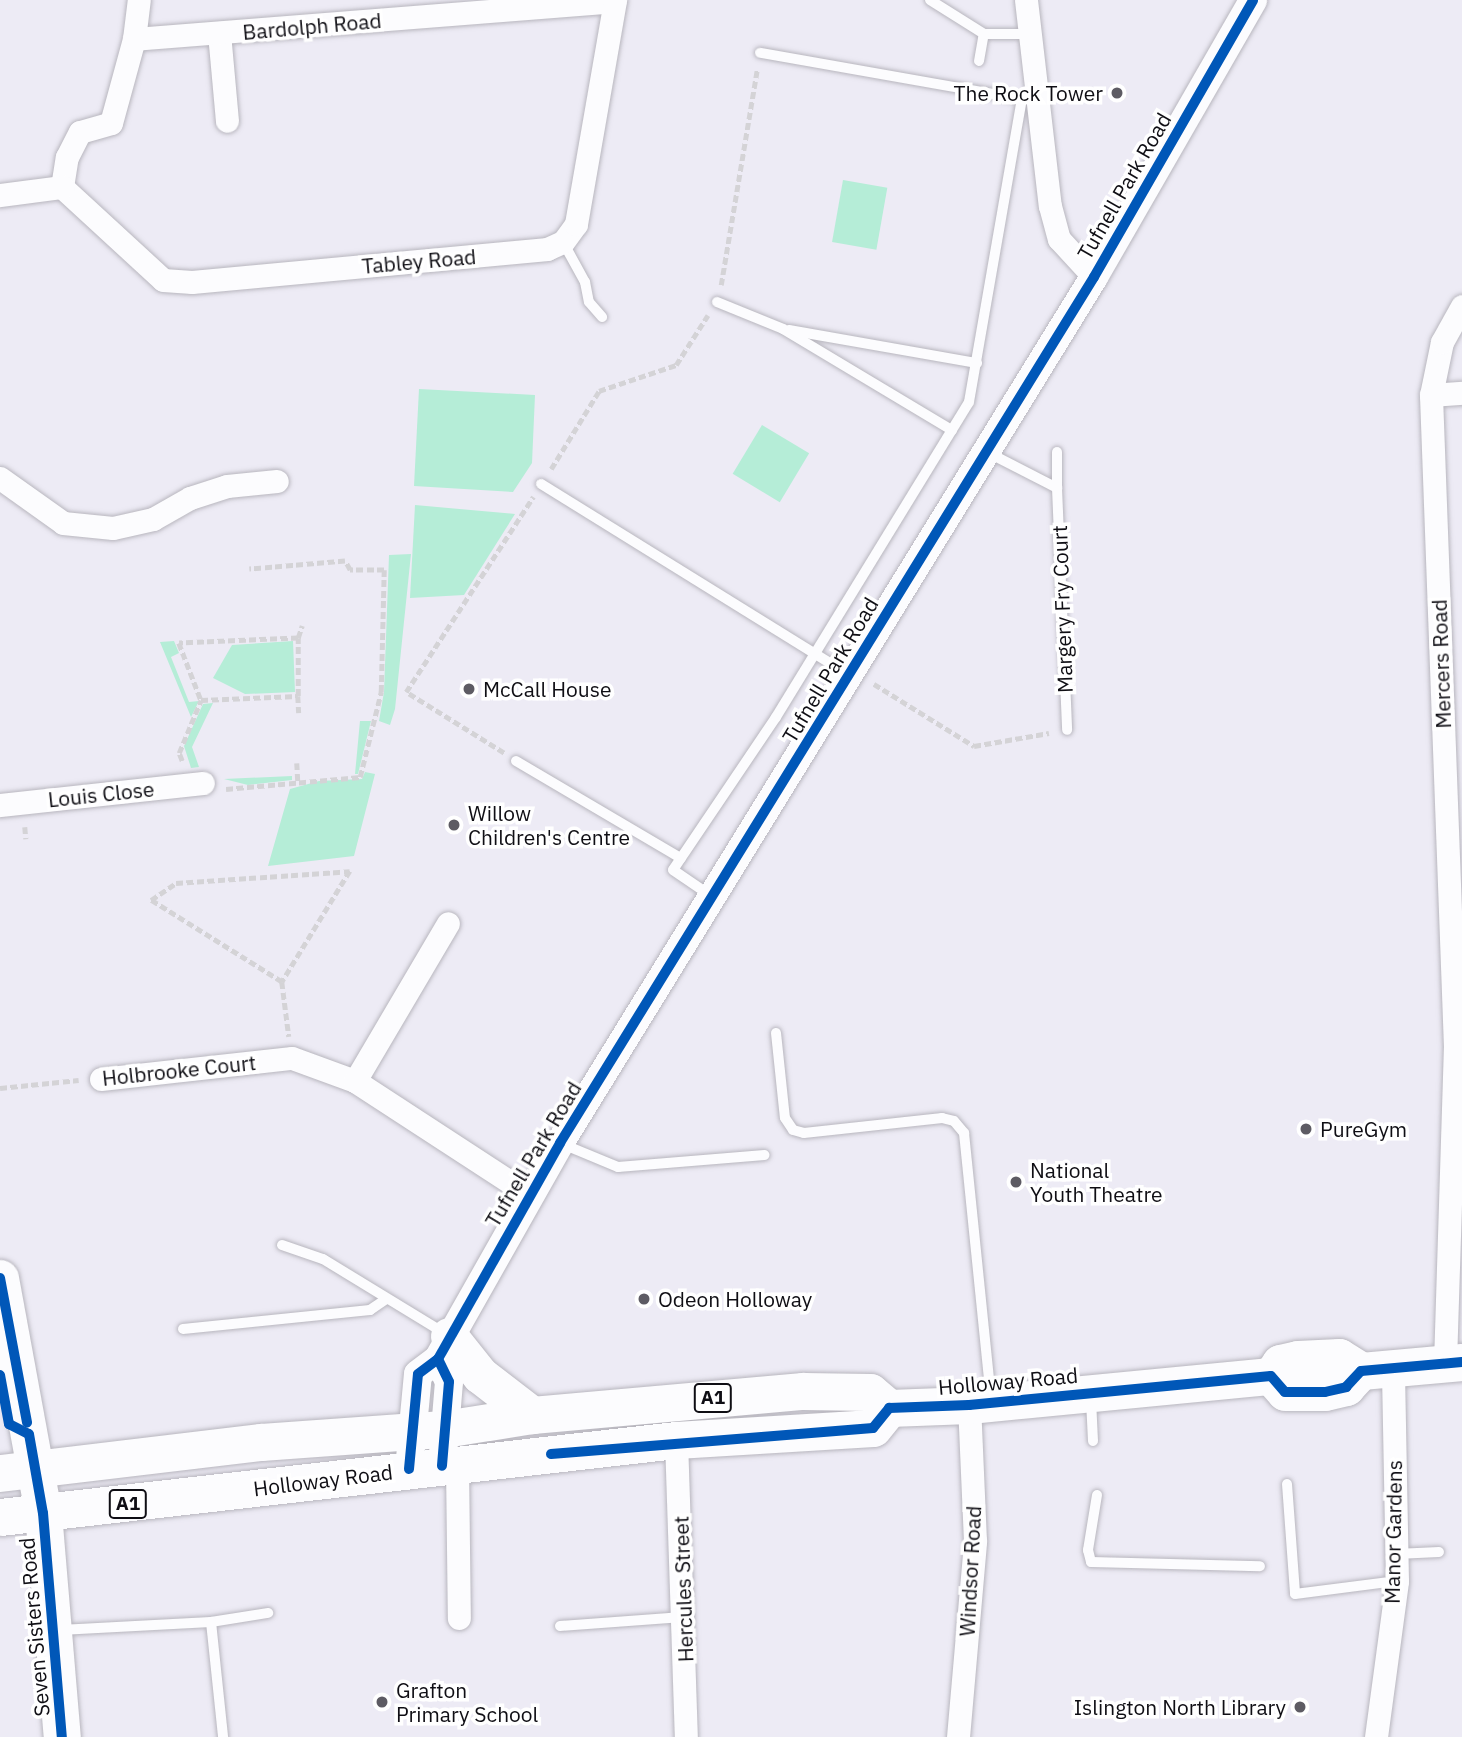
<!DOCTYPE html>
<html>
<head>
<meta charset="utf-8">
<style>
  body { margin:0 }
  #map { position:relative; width:1462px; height:1737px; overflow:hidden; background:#edebf5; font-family:"IBM Plex Sans",sans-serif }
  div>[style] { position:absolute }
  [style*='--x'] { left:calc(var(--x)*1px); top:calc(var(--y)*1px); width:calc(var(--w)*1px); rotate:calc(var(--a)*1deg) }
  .green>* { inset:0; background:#b5edd7; transform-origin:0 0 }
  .path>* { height:4.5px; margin-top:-2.25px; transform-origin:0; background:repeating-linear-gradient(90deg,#d4d3d6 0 7px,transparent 0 10.5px) }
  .roads { filter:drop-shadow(0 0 2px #b8b6be) drop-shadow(0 0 2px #b8b6be) }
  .service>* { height:10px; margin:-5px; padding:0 5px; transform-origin:5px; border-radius:5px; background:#fcfcfe }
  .minor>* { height:23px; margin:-11.5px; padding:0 11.5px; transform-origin:11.5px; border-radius:11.5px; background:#fcfcfe }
  .tertiary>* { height:28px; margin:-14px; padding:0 14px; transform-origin:14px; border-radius:14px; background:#fcfcfe }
  .trunk>* { height:37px; margin:-18.5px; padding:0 18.5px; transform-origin:18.5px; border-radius:18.5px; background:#fcfcfe }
  .cycleway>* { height:10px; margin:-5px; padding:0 5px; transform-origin:5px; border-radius:5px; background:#0057b8 }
  .dots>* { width:19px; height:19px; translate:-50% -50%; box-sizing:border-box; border:4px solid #fff; border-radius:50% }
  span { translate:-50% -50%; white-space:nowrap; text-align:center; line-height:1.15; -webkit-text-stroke:7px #fff; paint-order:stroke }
  .shield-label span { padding:2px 5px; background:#fff; border:2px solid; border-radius:5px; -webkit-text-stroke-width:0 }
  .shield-label { font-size:19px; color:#0f0e14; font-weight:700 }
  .street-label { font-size:21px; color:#0f0e14 }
  .poi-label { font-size:21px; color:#0f0e14 }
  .right { translate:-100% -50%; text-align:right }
  .left { translate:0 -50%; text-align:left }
</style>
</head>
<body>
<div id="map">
  <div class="green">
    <div style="left:843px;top:180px;width:45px;height:63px;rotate:10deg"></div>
    <div style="clip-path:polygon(419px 389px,535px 395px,532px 463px,513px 492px,414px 486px)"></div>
    <div style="left:762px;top:425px;width:55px;height:57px;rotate:31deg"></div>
    <div style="clip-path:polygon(415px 505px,515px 514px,464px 595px,410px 598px)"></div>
    <div style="clip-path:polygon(411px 554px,395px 709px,390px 725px,379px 721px,384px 692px,389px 555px)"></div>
    <div style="clip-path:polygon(174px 641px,179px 653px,171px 657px,189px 702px,199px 701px,191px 717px,160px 642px)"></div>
    <div style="clip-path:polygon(293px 641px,295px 692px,245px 694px,213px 678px,232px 645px)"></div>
    <div style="clip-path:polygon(213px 703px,192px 747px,199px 767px,191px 768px,184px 746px,203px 704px)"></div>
    <div style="clip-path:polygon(360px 721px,371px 721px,358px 774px,355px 774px)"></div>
    <div style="clip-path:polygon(365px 772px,375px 774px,354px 856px,268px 866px,290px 789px,319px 781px,362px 779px)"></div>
    <div style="clip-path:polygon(292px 776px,292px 780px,248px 785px,224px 779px)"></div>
  </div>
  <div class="path">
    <div style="--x:721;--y:285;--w:219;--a:-80.5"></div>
    <div style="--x:551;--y:469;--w:92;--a:-58.4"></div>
    <div style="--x:599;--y:391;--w:81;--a:-18.7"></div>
    <div style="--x:676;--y:365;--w:59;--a:-57.4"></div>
    <div style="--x:298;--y:638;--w:13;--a:-72"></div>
    <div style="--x:874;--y:684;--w:118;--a:31.8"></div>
    <div style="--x:974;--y:746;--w:76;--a:-9.8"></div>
    <div style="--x:298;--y:696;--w:17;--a:87"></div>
    <div style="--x:504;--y:753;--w:115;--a:-148.1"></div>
    <div style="--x:406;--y:692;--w:233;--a:-56.9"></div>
    <div style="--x:182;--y:761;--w:9;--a:-111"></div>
    <div style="--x:179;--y:753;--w:57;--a:-67.5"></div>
    <div style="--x:201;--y:700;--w:97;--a:-2.4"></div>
    <div style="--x:298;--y:696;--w:58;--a:-90"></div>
    <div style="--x:298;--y:638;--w:119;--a:177.6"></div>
    <div style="--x:179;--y:643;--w:61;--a:68.9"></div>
    <div style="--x:297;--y:763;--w:18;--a:87"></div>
    <div style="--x:226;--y:789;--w:135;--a:-5.1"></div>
    <div style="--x:360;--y:777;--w:88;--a:-76.1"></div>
    <div style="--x:381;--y:692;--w:122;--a:-88.6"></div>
    <div style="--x:384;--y:570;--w:34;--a:180"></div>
    <div style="--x:350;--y:570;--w:10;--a:-119"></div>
    <div style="--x:345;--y:561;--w:96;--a:175.2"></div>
    <div style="--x:25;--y:827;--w:12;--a:85"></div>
    <div style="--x:350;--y:871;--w:130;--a:121.5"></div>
    <div style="--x:282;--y:982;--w:155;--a:-148"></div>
    <div style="--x:151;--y:900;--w:30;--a:-34"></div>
    <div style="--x:176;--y:883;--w:174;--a:-3.9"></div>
    <div style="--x:282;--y:982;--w:55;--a:82.7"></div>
    <div style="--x:0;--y:1088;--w:79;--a:-5.8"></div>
  </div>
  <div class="roads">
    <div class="service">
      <div style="--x:930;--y:0;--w:64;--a:32.2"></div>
      <div style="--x:984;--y:34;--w:46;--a:0"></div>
      <div style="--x:979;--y:61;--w:27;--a:-80"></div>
      <div style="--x:563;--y:242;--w:46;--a:61.2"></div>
      <div style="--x:585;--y:282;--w:20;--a:79"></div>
      <div style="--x:589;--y:302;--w:20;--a:49"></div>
      <div style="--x:717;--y:302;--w:71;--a:22.2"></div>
      <div style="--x:783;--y:329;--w:197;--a:30.9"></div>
      <div style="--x:789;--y:330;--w:191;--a:10"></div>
      <div style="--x:987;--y:452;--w:79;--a:27.2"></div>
      <div style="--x:1057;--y:488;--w:242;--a:87.6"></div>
      <div style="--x:541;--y:484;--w:360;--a:31.8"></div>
      <div style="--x:1057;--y:488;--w:36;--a:-90"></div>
      <div style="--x:516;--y:761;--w:191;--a:30.5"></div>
      <div style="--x:681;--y:858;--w:14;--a:124"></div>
      <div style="--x:673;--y:870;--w:46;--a:34.4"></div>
      <div style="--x:681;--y:858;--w:170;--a:-56"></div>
      <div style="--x:776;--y:717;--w:369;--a:-58.5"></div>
      <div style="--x:969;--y:402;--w:308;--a:-80.1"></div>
      <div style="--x:1022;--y:99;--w:266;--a:-170"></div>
      <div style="--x:776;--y:1033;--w:85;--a:84"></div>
      <div style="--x:785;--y:1118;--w:14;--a:56"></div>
      <div style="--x:793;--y:1130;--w:11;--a:15"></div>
      <div style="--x:804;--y:1133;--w:139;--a:-6.2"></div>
      <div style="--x:942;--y:1118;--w:12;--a:14"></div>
      <div style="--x:954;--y:1121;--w:16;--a:50"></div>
      <div style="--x:964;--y:1133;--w:265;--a:84.2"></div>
      <div style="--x:560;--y:1143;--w:63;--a:22.5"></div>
      <div style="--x:618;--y:1167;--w:147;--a:-4.7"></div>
      <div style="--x:282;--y:1245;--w:43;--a:18.9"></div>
      <div style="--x:323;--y:1259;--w:142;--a:31.4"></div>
      <div style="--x:183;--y:1329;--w:188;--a:-5.8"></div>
      <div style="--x:370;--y:1310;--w:18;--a:-34"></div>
      <div style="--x:1091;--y:1400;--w:41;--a:87.2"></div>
      <div style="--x:1287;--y:1484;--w:110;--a:85.8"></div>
      <div style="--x:1295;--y:1594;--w:103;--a:-7.3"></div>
      <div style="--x:1097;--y:1495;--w:56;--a:99.3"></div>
      <div style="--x:1088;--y:1550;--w:12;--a:76"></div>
      <div style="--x:1091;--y:1562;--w:169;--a:1.4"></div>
      <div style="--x:1396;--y:1554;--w:43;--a:-2.7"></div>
      <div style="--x:211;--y:1622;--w:58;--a:-9"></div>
      <div style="--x:560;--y:1626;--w:123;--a:-4.2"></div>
      <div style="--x:60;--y:1630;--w:151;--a:-3"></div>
      <div style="--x:211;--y:1622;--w:116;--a:84"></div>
    </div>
    <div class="minor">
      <div style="--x:1026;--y:0;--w:207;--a:83.4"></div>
      <div style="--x:1050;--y:206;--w:34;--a:75"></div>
      <div style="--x:1059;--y:239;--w:52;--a:47.4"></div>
      <div style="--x:219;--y:33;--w:88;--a:84.8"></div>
      <div style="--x:134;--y:39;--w:482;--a:-4.5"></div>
      <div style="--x:62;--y:187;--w:137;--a:42.6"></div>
      <div style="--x:163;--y:280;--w:29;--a:4"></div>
      <div style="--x:192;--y:282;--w:357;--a:-5.3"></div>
      <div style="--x:547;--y:249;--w:17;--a:-24"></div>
      <div style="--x:563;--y:242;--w:22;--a:-54"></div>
      <div style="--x:576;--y:224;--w:227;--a:-80.1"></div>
      <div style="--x:62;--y:187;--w:30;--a:-81"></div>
      <div style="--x:67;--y:157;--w:28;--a:-63"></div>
      <div style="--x:80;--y:132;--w:32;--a:-16"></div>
      <div style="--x:111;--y:123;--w:87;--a:-74.7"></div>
      <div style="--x:134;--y:39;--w:39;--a:-83"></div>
      <div style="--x:0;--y:195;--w:63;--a:-7.4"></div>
      <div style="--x:1431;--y:395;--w:31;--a:-4"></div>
      <div style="--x:0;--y:478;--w:77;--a:35.5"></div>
      <div style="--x:63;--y:523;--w:50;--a:5.7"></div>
      <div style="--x:113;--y:528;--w:41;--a:-12.7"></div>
      <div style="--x:153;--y:519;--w:43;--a:-29.6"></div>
      <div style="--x:190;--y:498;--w:39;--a:-18"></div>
      <div style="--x:227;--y:486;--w:50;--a:-5.7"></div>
      <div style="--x:0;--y:805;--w:204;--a:-6.2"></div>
      <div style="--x:101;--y:1079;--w:192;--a:-6.3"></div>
      <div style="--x:292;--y:1058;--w:67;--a:20.1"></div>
      <div style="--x:355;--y:1081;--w:209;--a:33.1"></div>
      <div style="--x:355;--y:1081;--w:183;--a:-59.5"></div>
      <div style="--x:1445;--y:1363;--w:316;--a:-88.2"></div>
      <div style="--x:1455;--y:1047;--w:652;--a:-92.11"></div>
      <div style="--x:1431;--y:395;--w:54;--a:-78.3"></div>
      <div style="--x:1442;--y:342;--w:41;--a:-60.9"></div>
      <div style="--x:676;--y:1440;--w:297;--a:88.1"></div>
      <div style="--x:457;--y:1465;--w:153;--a:89.3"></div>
      <div style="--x:958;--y:1737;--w:197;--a:-85"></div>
      <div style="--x:975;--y:1541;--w:136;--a:-92.5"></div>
      <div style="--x:1376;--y:1737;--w:157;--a:-82.3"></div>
      <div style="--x:1397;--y:1581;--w:213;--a:-91.1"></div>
    </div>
    <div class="tertiary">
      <div style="--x:438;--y:1359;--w:25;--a:64"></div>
      <div style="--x:449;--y:1382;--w:84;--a:94.8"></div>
      <div style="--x:409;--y:1469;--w:95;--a:-84.6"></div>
      <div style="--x:418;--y:1374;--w:25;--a:-37"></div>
      <div style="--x:438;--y:1359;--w:248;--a:-60.5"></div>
      <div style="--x:560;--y:1143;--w:1017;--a:-58.34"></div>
      <div style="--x:1094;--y:277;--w:319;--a:-60.1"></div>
    </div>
    <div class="trunk">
      <div style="--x:0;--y:1278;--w:239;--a:79.6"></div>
      <div style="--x:43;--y:1513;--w:225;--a:85.2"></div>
      <div style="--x:449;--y:1336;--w:50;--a:51.5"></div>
      <div style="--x:480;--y:1375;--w:66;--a:37.6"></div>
      <div style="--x:1271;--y:1376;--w:16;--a:-55"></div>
      <div style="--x:1280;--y:1363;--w:18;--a:-13"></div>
      <div style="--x:1298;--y:1359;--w:41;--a:-2.8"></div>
      <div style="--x:1339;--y:1357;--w:26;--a:32"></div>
      <div style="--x:1361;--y:1371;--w:101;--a:-5.1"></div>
      <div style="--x:1271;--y:1376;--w:21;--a:49"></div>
      <div style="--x:1285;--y:1392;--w:40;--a:0"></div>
      <div style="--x:1325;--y:1392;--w:22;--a:-13"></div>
      <div style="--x:1346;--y:1387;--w:22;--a:-47"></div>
      <div style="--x:0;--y:1473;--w:263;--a:-6.8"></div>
      <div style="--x:261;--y:1442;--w:183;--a:-4.1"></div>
      <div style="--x:444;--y:1429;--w:89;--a:-9"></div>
      <div style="--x:532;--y:1415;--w:272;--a:-5.1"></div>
      <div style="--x:803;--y:1391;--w:67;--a:0.9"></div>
      <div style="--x:870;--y:1392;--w:25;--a:40"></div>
      <div style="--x:889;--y:1408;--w:80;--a:-2.1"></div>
      <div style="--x:969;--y:1405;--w:303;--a:-5.5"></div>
      <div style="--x:0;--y:1517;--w:680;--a:-6.5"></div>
      <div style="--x:676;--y:1440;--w:197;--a:-3.5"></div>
      <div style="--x:873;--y:1428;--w:26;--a:-51"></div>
    </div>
  </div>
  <div class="cycleway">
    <div style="--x:0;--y:1278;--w:147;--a:79.4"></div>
    <div style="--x:438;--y:1359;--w:25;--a:64"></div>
    <div style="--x:449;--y:1382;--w:84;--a:94.8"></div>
    <div style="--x:0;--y:1375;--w:50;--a:79.6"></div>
    <div style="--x:9;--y:1424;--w:22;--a:27"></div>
    <div style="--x:29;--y:1434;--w:80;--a:80"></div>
    <div style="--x:43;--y:1513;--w:225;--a:85.2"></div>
    <div style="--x:551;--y:1454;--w:323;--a:-4.6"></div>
    <div style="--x:873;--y:1428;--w:26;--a:-51"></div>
    <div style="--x:889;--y:1408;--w:80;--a:-2.1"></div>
    <div style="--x:969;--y:1405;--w:303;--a:-5.5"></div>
    <div style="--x:1271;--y:1376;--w:21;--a:49"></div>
    <div style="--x:1285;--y:1392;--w:40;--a:0"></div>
    <div style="--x:1325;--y:1392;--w:22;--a:-13"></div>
    <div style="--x:1346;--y:1387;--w:22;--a:-47"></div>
    <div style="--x:1361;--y:1371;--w:101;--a:-5.1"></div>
    <div style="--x:409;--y:1469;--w:95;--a:-84.6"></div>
    <div style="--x:418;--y:1374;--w:25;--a:-37"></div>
    <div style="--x:438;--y:1359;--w:248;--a:-60.5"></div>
    <div style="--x:560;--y:1143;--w:1017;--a:-58.34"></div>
    <div style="--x:1094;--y:277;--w:319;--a:-60.1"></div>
  </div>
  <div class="dots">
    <div style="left:1117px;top:93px;background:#5d5b63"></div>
    <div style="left:469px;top:689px;background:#5d5b63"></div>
    <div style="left:454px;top:825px;background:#5d5b63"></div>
    <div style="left:1306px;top:1129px;background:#5d5b63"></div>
    <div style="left:1016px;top:1182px;background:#5d5b63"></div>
    <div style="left:644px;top:1299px;background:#5d5b63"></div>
    <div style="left:382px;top:1702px;background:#5d5b63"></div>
    <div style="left:1300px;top:1707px;background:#5d5b63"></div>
  </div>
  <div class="shield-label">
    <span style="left:713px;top:1398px">A1</span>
    <span style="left:128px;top:1504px">A1</span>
  </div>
  <div class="street-label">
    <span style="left:312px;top:26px;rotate:-5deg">Bardolph Road</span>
    <span style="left:1124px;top:186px;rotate:-60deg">Tufnell Park Road</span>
    <span style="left:419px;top:261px;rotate:-5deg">Tabley Road</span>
    <span style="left:1062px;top:609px;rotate:-92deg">Margery Fry Court</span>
    <span style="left:1441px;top:664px;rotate:-92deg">Mercers Road</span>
    <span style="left:830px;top:670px;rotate:-59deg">Tufnell Park Road</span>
    <span style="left:101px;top:794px;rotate:-6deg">Louis Close</span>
    <span style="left:179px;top:1070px;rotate:-6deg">Holbrooke Court</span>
    <span style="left:533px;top:1154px;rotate:-59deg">Tufnell Park Road</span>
    <span style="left:1008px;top:1381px;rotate:-5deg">Holloway Road</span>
    <span style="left:323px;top:1480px;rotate:-7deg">Holloway Road</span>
    <span style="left:1393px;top:1532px;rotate:-89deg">Manor Gardens</span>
    <span style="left:970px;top:1571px;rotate:-87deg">Windsor Road</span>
    <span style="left:683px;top:1589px;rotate:-92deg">Hercules Street</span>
    <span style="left:34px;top:1627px;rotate:-95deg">Seven Sisters Road</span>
  </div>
  <div class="poi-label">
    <span class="right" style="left:1103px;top:93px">The Rock Tower</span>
    <span class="left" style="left:483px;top:689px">McCall House</span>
    <span class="left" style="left:468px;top:825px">Willow<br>Children's Centre</span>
    <span class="left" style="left:1320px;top:1129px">PureGym</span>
    <span class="left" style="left:1030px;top:1182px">National<br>Youth Theatre</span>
    <span class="left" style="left:658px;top:1299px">Odeon Holloway</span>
    <span class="left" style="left:396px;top:1702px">Grafton<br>Primary School</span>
    <span class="right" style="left:1286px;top:1707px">Islington North Library</span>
  </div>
</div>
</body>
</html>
